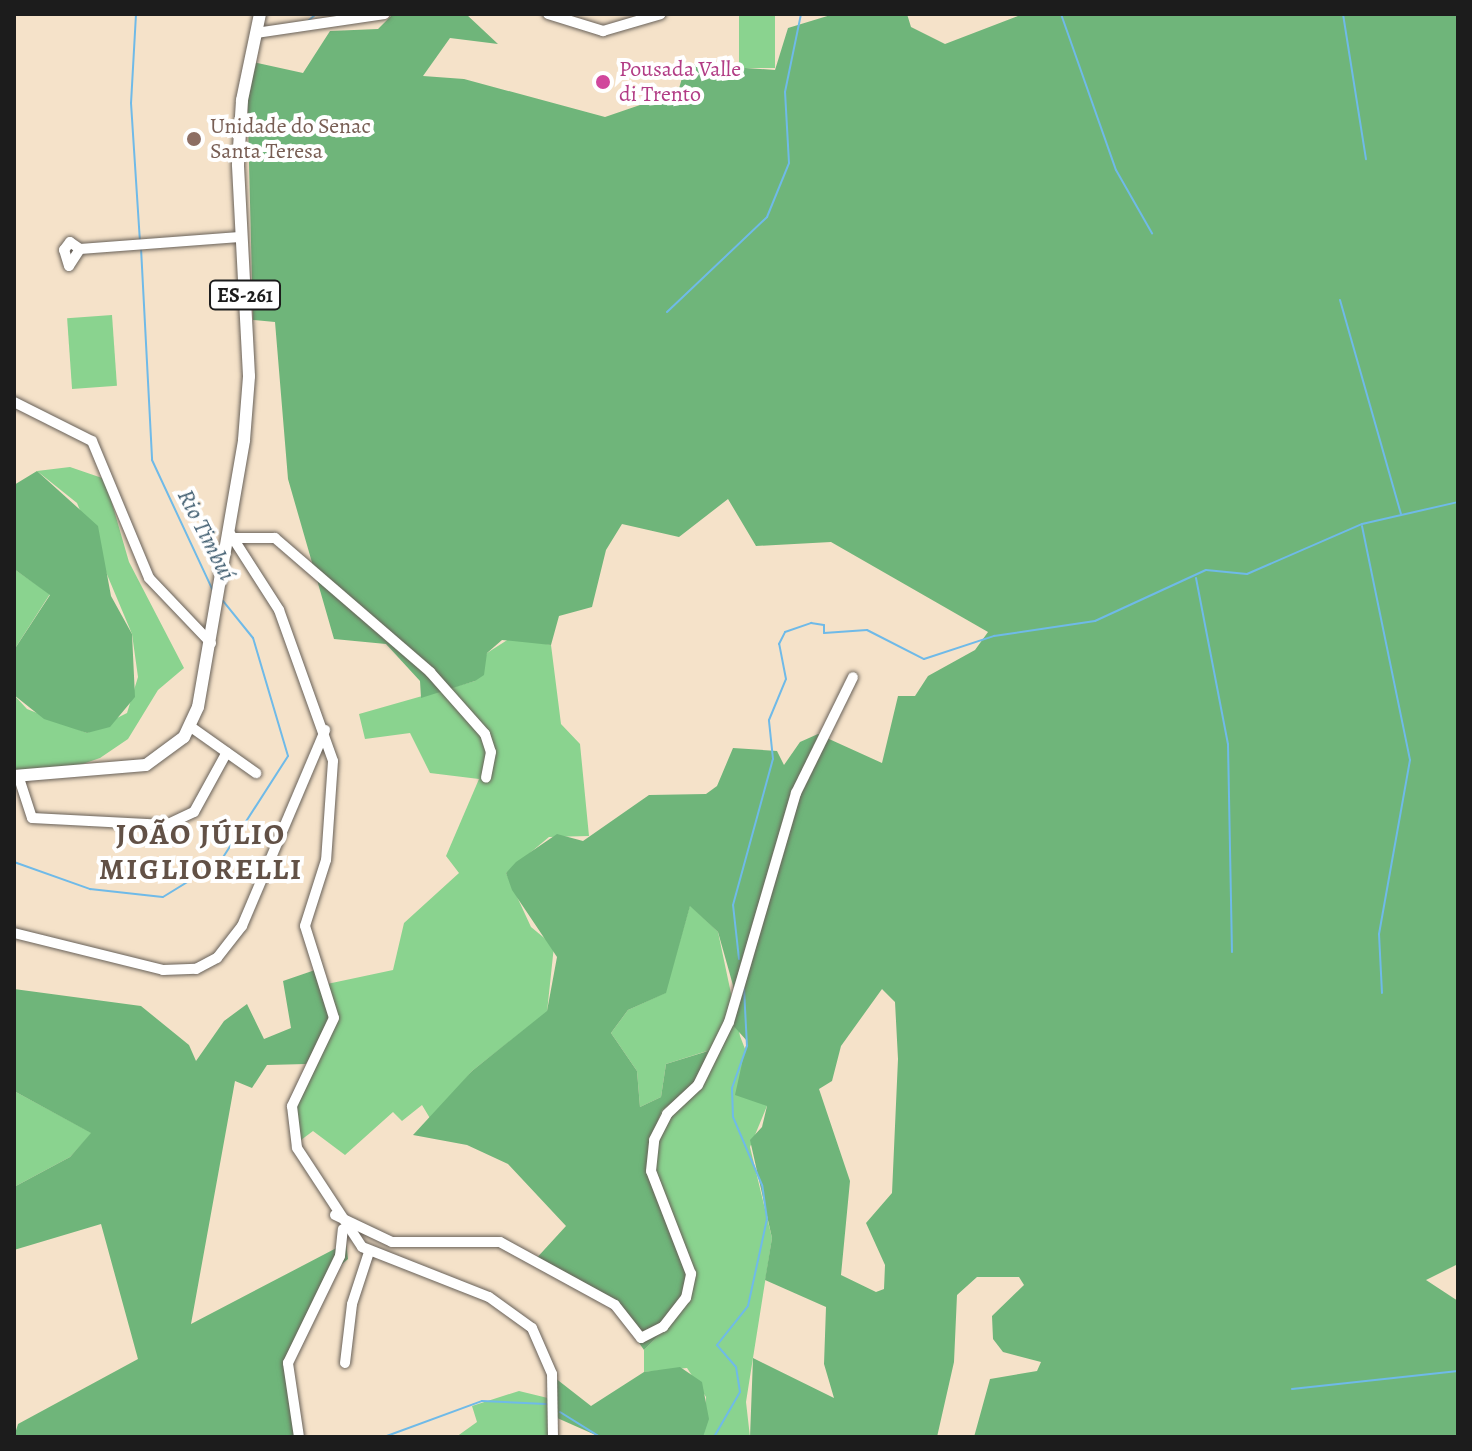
<!DOCTYPE html>
<html>
<head>
<meta charset="utf-8">
<style>
  body { margin:0 }
  #map { position:relative; width:1472px; height:1451px; overflow:hidden; background:#f5e2c9; font-family:Alegreya,serif }
  div>[style] { position:absolute }
  [style*='--x'] { left:calc(var(--x)*1px); top:calc(var(--y)*1px); width:calc(var(--w)*1px); rotate:calc(var(--a)*1deg) }
  .green>* { inset:0; background:#8ad38f; transform-origin:0 0 }
  .forest>* { inset:0; background:#6fb57a }
  .stream>* { height:2px; margin:-1px; padding:0 1px; transform-origin:1px; border-radius:1px; background:#6fbae8 }
  .roads { filter:drop-shadow(0 0 2px #686159) drop-shadow(0 0 2px #686159) }
  .minor>* { height:10px; margin:-5px; padding:0 5px; transform-origin:5px; border-radius:5px; background:#fff }
  .major>* { height:12px; margin:-6px; padding:0 6px; transform-origin:6px; border-radius:6px; background:#fff }
  .dots>* { width:22px; height:22px; translate:-50% -50%; box-sizing:border-box; border:4px solid #fff; border-radius:50% }
  span { translate:-50% -50%; white-space:nowrap; text-align:center; line-height:1.15; -webkit-text-stroke:8px #fff; paint-order:stroke }
  .shield-label span { padding:2px 6px; background:#fff; border:2px solid; border-radius:6px; -webkit-text-stroke-width:0 }
  .shield-label { font-size:20px; color:#1c1c1c; font-weight:700 }
  .hotel-label { font-size:22px; color:#b23c85 }
  .left { translate:0 -50%; text-align:left }
  .education-label { font-size:22px; color:#785e54 }
  .water-label { font-size:24px; color:#3d5b6e; font-style:italic }
  .district-label { font-size:30px; color:#625146; font-weight:700; letter-spacing:2px }
  .frame { position:absolute; inset:0; border:16px solid #1c1c1c; pointer-events:none }
</style>
</head>
<body>
<div id="map">
  <div class="green">
    <div style="left:739px;top:14px;width:36px;height:54px"></div>
    <div style="left:112px;top:315px;width:71px;height:45px;rotate:86deg"></div>
    <div style="clip-path:polygon(70px 467px,105px 479px,129px 562px,184px 668px,158px 690px,128px 739px,100px 758px,59px 772px,14px 774px,14px 695px,27px 709px,87px 733px,127px 713px,138px 677px,132px 634px,77px 503px,37px 471px)"></div>
    <div style="clip-path:polygon(14px 569px,50px 594px,14px 650px)"></div>
    <div style="clip-path:polygon(512px 637px,551px 645px,561px 724px,580px 744px,589px 836px,549px 837px,506px 873px,531px 927px,554px 946px,547px 1012px,472px 1071px,431px 1120px,422px 1105px,402px 1121px,393px 1112px,345px 1155px,313px 1131px,293px 1146px,288px 1104px,323px 1040px,327px 984px,393px 970px,404px 923px,459px 873px,446px 856px,479px 779px,430px 773px,410px 733px,365px 739px,359px 714px,475px 681px,487px 653px)"></div>
    <div style="clip-path:polygon(690px 905px,718px 932px,740px 1036px,767px 1106px,750px 1147px,772px 1238px,746px 1402px,750px 1437px,703px 1437px,706px 1397px,687px 1368px,644px 1372px,644px 1350px,669px 1325px,680px 1240px,655px 1195px,648px 1147px,662px 1110px,696px 1085px,707px 1051px,666px 1064px,661px 1097px,640px 1107px,637px 1071px,611px 1033px,628px 1010px,665px 993px)"></div>
    <div style="clip-path:polygon(14px 1091px,92px 1133px,70px 1157px,14px 1187px)"></div>
    <div style="clip-path:polygon(519px 1391px,556px 1400px,552px 1437px,456px 1437px,477px 1422px,472px 1406px)"></div>
  </div>
  <div class="forest">
    <div style="clip-path:polygon(evenodd,393px 14px,466px 14px,498px 44px,450px 38px,423px 76px,464px 79px,605px 117px,678px 92px,686px 64px,775px 70px,788px 28px,834px 14px,907px 14px,911px 27px,945px 44px,1023px 14px,1458px 14px,1458px 1264px,1426px 1280px,1458px 1301px,1458px 1437px,974px 1437px,990px 1379px,1037px 1371px,1041px 1362px,1003px 1352px,993px 1339px,992px 1316px,1024px 1285px,1019px 1277px,977px 1277px,957px 1295px,954px 1362px,937px 1437px,750px 1437px,753px 1358px,834px 1398px,824px 1364px,826px 1307px,765px 1280px,772px 1238px,750px 1140px,762px 1127px,767px 1106px,735px 1095px,747px 1041px,731px 1023px,736px 996px,718px 932px,690px 906px,666px 993px,628px 1010px,611px 1033px,637px 1071px,640px 1107px,661px 1097px,666px 1064px,708px 1051px,696px 1085px,662px 1110px,648px 1147px,649px 1179px,680px 1240px,688px 1289px,669px 1325px,644px 1350px,616px 1310px,533px 1262px,566px 1226px,508px 1164px,467px 1145px,413px 1135px,472px 1071px,547px 1011px,557px 957px,512px 890px,506px 873px,516px 862px,557px 834px,583px 841px,649px 795px,706px 794px,717px 786px,733px 748px,777px 751px,784px 765px,800px 742px,818px 734px,882px 763px,898px 696px,915px 696px,928px 676px,975px 650px,988px 632px,831px 542px,756px 546px,728px 499px,679px 537px,622px 524px,606px 550px,592px 607px,559px 616px,551px 645px,502px 640px,487px 653px,484px 675px,475px 681px,421px 698px,420px 681px,386px 644px,334px 639px,288px 479px,275px 322px,253px 320px,247px 84px,253px 62px,303px 73px,330px 31px,378px 29px,393px 14px,882px 989px,895px 1002px,898px 1059px,892px 1193px,866px 1223px,885px 1265px,884px 1289px,876px 1292px,841px 1275px,850px 1181px,819px 1089px,832px 1081px,841px 1046px,882px 989px)"></div>
    <div style="clip-path:polygon(37px 471px,98px 526px,111px 596px,132px 634px,135px 697px,110px 727px,87px 733px,44px 719px,14px 695px,14px 650px,50px 595px,14px 569px,14px 485px)"></div>
    <div style="clip-path:polygon(315px 970px,334px 1013px,306px 1064px,267px 1065px,252px 1088px,235px 1081px,191px 1324px,346px 1243px,348px 1259px,329px 1275px,291px 1368px,304px 1437px,14px 1437px,18px 1424px,138px 1359px,101px 1224px,14px 1250px,14px 1187px,70px 1157px,91px 1133px,14px 1091px,14px 989px,141px 1006px,189px 1045px,196px 1061px,224px 1021px,247px 1004px,264px 1039px,291px 1028px,283px 981px)"></div>
    <div style="clip-path:polygon(680px 1367px,702px 1382px,709px 1419px,703px 1437px,600px 1437px,555px 1417px,556px 1401px,547px 1396px,550px 1374px,591px 1406px,644px 1372px)"></div>
  </div>
  <div class="stream">
    <div style="--x:136;--y:14;--w:89;--a:93.2"></div>
    <div style="--x:131;--y:103;--w:139;--a:86.3"></div>
    <div style="--x:1061;--y:14;--w:165;--a:70.6"></div>
    <div style="--x:1116;--y:170;--w:73;--a:60.3"></div>
    <div style="--x:1343;--y:14;--w:147;--a:81"></div>
    <div style="--x:308;--y:21;--w:11;--a:-41"></div>
    <div style="--x:141;--y:248;--w:212;--a:87"></div>
    <div style="--x:152;--y:460;--w:145;--a:65"></div>
    <div style="--x:1340;--y:300;--w:223;--a:74.1"></div>
    <div style="--x:667;--y:312;--w:138;--a:-43.5"></div>
    <div style="--x:767;--y:217;--w:58;--a:-67.8"></div>
    <div style="--x:789;--y:163;--w:71;--a:-93.2"></div>
    <div style="--x:785;--y:92;--w:80;--a:-78.4"></div>
    <div style="--x:1362;--y:526;--w:239;--a:78.4"></div>
    <div style="--x:1410;--y:760;--w:177;--a:100.1"></div>
    <div style="--x:1379;--y:934;--w:59;--a:87.1"></div>
    <div style="--x:1196;--y:578;--w:169;--a:79.1"></div>
    <div style="--x:1228;--y:744;--w:208;--a:88.9"></div>
    <div style="--x:14;--y:862;--w:81;--a:19.6"></div>
    <div style="--x:90;--y:889;--w:73;--a:6.3"></div>
    <div style="--x:163;--y:897;--w:67;--a:-31.6"></div>
    <div style="--x:220;--y:862;--w:126;--a:-57.3"></div>
    <div style="--x:288;--y:756;--w:123;--a:-106.5"></div>
    <div style="--x:253;--y:638;--w:48;--a:-129"></div>
    <div style="--x:739;--y:959;--w:54;--a:-96.3"></div>
    <div style="--x:733;--y:905;--w:151;--a:-74.7"></div>
    <div style="--x:773;--y:759;--w:39;--a:-96"></div>
    <div style="--x:769;--y:720;--w:44;--a:-67.5"></div>
    <div style="--x:786;--y:679;--w:36;--a:-101"></div>
    <div style="--x:779;--y:644;--w:13;--a:-63"></div>
    <div style="--x:785;--y:632;--w:28;--a:-19"></div>
    <div style="--x:811;--y:623;--w:13;--a:9"></div>
    <div style="--x:824;--y:625;--w:8;--a:90"></div>
    <div style="--x:824;--y:633;--w:43;--a:-4"></div>
    <div style="--x:867;--y:630;--w:64;--a:27"></div>
    <div style="--x:924;--y:659;--w:74;--a:-18.2"></div>
    <div style="--x:994;--y:636;--w:102;--a:-8.4"></div>
    <div style="--x:1095;--y:621;--w:122;--a:-24.7"></div>
    <div style="--x:1206;--y:570;--w:41;--a:5.6"></div>
    <div style="--x:1247;--y:574;--w:125;--a:-23.5"></div>
    <div style="--x:1362;--y:524;--w:98;--a:-12.9"></div>
    <div style="--x:1292;--y:1389;--w:167;--a:-6.2"></div>
    <div style="--x:560;--y:1412;--w:47;--a:32"></div>
    <div style="--x:384;--y:1437;--w:104;--a:-20.2"></div>
    <div style="--x:482;--y:1401;--w:64;--a:2.7"></div>
    <div style="--x:714;--y:1437;--w:52;--a:-60"></div>
    <div style="--x:740;--y:1392;--w:25;--a:-99"></div>
    <div style="--x:736;--y:1367;--w:29;--a:-131"></div>
    <div style="--x:717;--y:1345;--w:50;--a:-51.5"></div>
    <div style="--x:748;--y:1306;--w:89;--a:-77.7"></div>
    <div style="--x:767;--y:1219;--w:34;--a:-98"></div>
    <div style="--x:762;--y:1185;--w:74;--a:-113.1"></div>
    <div style="--x:733;--y:1117;--w:29;--a:-92"></div>
    <div style="--x:732;--y:1088;--w:45;--a:-70.3"></div>
    <div style="--x:747;--y:1046;--w:57;--a:-93"></div>
  </div>
  <div class="roads">
    <div class="minor">
      <div style="--x:548;--y:14;--w:58;--a:17.2"></div>
      <div style="--x:603;--y:31;--w:60;--a:-16.3"></div>
      <div style="--x:256;--y:33;--w:130;--a:-8.4"></div>
      <div style="--x:80;--y:249;--w:20;--a:123"></div>
      <div style="--x:69;--y:266;--w:17;--a:-107"></div>
      <div style="--x:64;--y:250;--w:10;--a:-53"></div>
      <div style="--x:70;--y:242;--w:12;--a:35"></div>
      <div style="--x:80;--y:249;--w:160;--a:-4.3"></div>
      <div style="--x:14;--y:402;--w:87;--a:26.6"></div>
      <div style="--x:92;--y:441;--w:148;--a:67.4"></div>
      <div style="--x:149;--y:578;--w:90;--a:46.4"></div>
      <div style="--x:229;--y:532;--w:93;--a:57.3"></div>
      <div style="--x:279;--y:610;--w:160;--a:70.3"></div>
      <div style="--x:333;--y:761;--w:99;--a:94"></div>
      <div style="--x:326;--y:860;--w:69;--a:107.7"></div>
      <div style="--x:305;--y:926;--w:96;--a:72.5"></div>
      <div style="--x:334;--y:1018;--w:98;--a:115.5"></div>
      <div style="--x:292;--y:1106;--w:42;--a:83.2"></div>
      <div style="--x:297;--y:1148;--w:118;--a:56.7"></div>
      <div style="--x:362;--y:1247;--w:136;--a:21.5"></div>
      <div style="--x:489;--y:1297;--w:53;--a:35.8"></div>
      <div style="--x:532;--y:1328;--w:50;--a:66.5"></div>
      <div style="--x:552;--y:1374;--w:63;--a:89.1"></div>
      <div style="--x:236;--y:538;--w:39;--a:0"></div>
      <div style="--x:275;--y:538;--w:205;--a:40.8"></div>
      <div style="--x:430;--y:672;--w:83;--a:48.4"></div>
      <div style="--x:485;--y:734;--w:19;--a:72"></div>
      <div style="--x:491;--y:752;--w:26;--a:101"></div>
      <div style="--x:191;--y:727;--w:80;--a:35.3"></div>
      <div style="--x:18;--y:775;--w:45;--a:72"></div>
      <div style="--x:32;--y:818;--w:134;--a:3"></div>
      <div style="--x:166;--y:825;--w:31;--a:-25"></div>
      <div style="--x:194;--y:812;--w:68;--a:-61.2"></div>
      <div style="--x:14;--y:933;--w:154;--a:13.9"></div>
      <div style="--x:163;--y:970;--w:33;--a:-2"></div>
      <div style="--x:196;--y:969;--w:24;--a:-28"></div>
      <div style="--x:217;--y:958;--w:41;--a:-52"></div>
      <div style="--x:242;--y:926;--w:213;--a:-67"></div>
      <div style="--x:335;--y:1215;--w:63;--a:25.3"></div>
      <div style="--x:392;--y:1242;--w:108;--a:0"></div>
      <div style="--x:500;--y:1242;--w:131;--a:28.7"></div>
      <div style="--x:615;--y:1305;--w:42;--a:51.8"></div>
      <div style="--x:641;--y:1338;--w:25;--a:-27"></div>
      <div style="--x:663;--y:1327;--w:37;--a:-52"></div>
      <div style="--x:686;--y:1298;--w:25;--a:-78"></div>
      <div style="--x:691;--y:1274;--w:110;--a:-111.2"></div>
      <div style="--x:651;--y:1171;--w:31;--a:-84"></div>
      <div style="--x:654;--y:1140;--w:29;--a:-63"></div>
      <div style="--x:667;--y:1114;--w:42;--a:-43.1"></div>
      <div style="--x:698;--y:1085;--w:70;--a:-63.8"></div>
      <div style="--x:729;--y:1022;--w:239;--a:-73.7"></div>
      <div style="--x:796;--y:793;--w:129;--a:-63.8"></div>
      <div style="--x:345;--y:1363;--w:59;--a:-83.2"></div>
      <div style="--x:352;--y:1304;--w:55;--a:-71.9"></div>
      <div style="--x:299;--y:1437;--w:75;--a:-98.5"></div>
      <div style="--x:288;--y:1363;--w:119;--a:-64.1"></div>
      <div style="--x:340;--y:1256;--w:27;--a:-84"></div>
    </div>
    <div class="major">
      <div style="--x:14;--y:776;--w:132;--a:-4.8"></div>
      <div style="--x:146;--y:765;--w:47;--a:-36.4"></div>
      <div style="--x:184;--y:737;--w:33;--a:-65"></div>
      <div style="--x:198;--y:707;--w:271;--a:-80.2"></div>
      <div style="--x:244;--y:440;--w:64;--a:-85.5"></div>
      <div style="--x:249;--y:376;--w:212;--a:-93"></div>
      <div style="--x:238;--y:164;--w:64;--a:-86.4"></div>
      <div style="--x:242;--y:100;--w:88;--a:-78.2"></div>
    </div>
  </div>
  <div class="dots">
    <div style="left:603px;top:82px;background:#d1479c"></div>
    <div style="left:194px;top:139px;background:#8d6e63"></div>
  </div>
  <div class="shield-label">
    <span style="left:245px;top:295px">ES-261</span>
  </div>
  <div class="hotel-label">
    <span class="left" style="left:619px;top:82px">Pousada Valle<br>di Trento</span>
  </div>
  <div class="education-label">
    <span class="left" style="left:210px;top:139px">Unidade do Senac<br>Santa Teresa</span>
  </div>
  <div class="water-label">
    <span style="left:206px;top:535px;rotate:63deg">Rio Timbuí</span>
  </div>
  <div class="district-label">
    <span style="left:201px;top:851px">JOÃO JÚLIO<br>MIGLIORELLI</span>
  </div>
  <div class="frame"></div>
</div>
</body>
</html>
